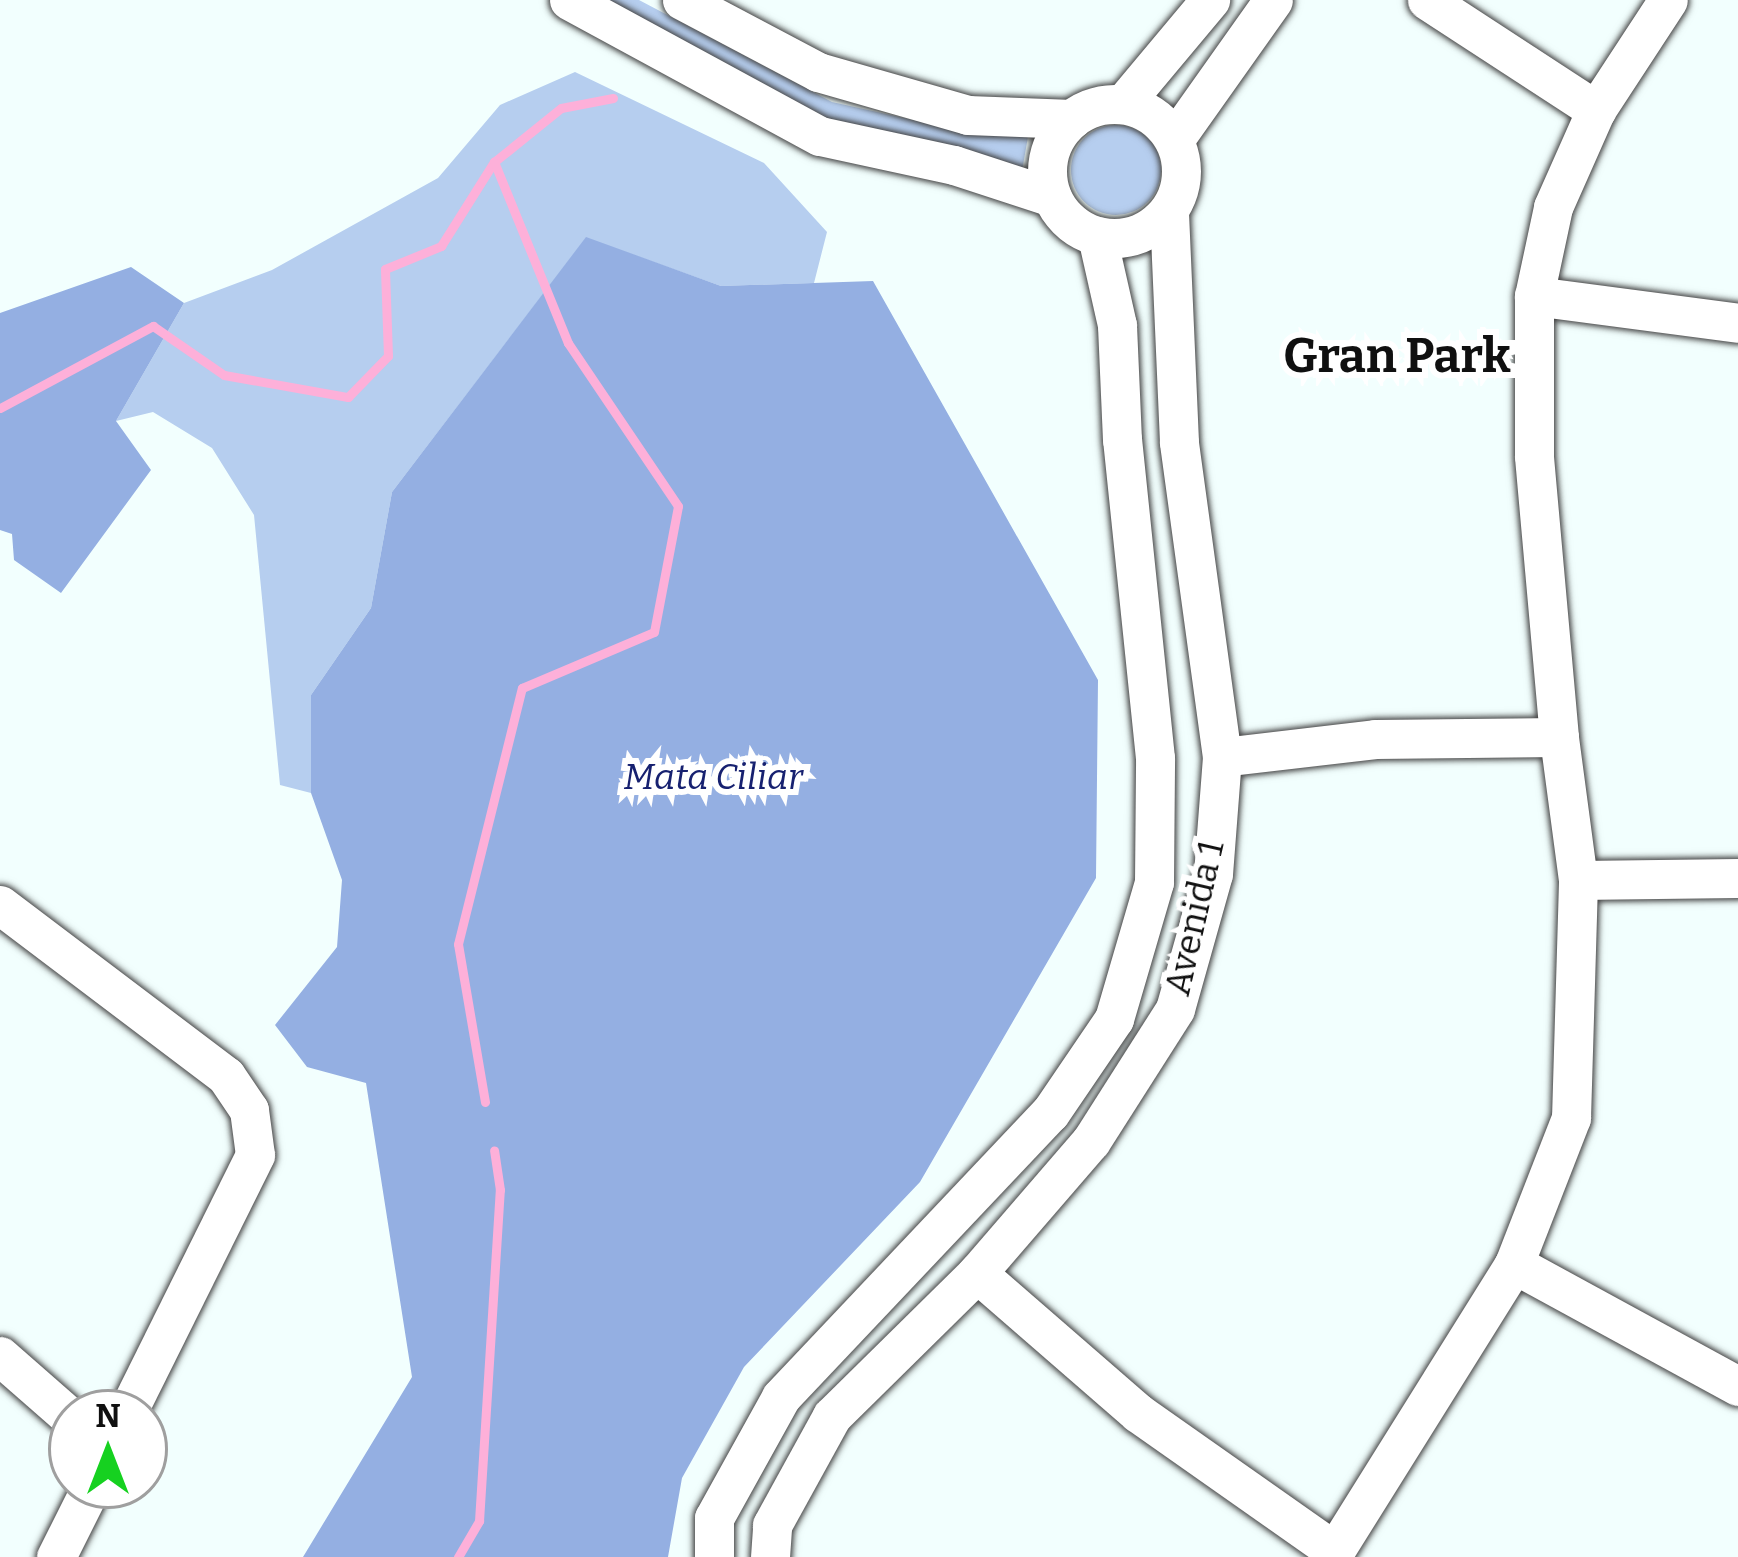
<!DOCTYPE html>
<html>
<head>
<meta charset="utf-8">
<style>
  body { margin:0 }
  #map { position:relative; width:1738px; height:1557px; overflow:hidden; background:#f2fffe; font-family:Bitter,serif }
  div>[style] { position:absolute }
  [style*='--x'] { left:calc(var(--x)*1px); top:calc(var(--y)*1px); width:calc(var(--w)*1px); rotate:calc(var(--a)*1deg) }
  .green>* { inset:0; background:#b6ceef }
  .round { border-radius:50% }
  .forest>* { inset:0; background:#94afe2 }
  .stream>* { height:9px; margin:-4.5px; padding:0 4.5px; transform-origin:4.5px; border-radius:4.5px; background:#fdb0d9 }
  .roads { filter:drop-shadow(0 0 3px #434343) drop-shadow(0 0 3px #434343) }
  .minor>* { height:39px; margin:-19.5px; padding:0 19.5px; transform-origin:19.5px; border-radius:19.5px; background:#fff }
  .minor>.ring { margin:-19.5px; padding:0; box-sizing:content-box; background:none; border:39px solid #fff; border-radius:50% }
  span { translate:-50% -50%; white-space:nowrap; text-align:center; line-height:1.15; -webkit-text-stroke:12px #fff; paint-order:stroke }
  .park-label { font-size:36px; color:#172170; font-style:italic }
  .street-label { font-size:36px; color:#101010 }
  .district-label { font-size:48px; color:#101010; font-weight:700 }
  .north { position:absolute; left:48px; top:1389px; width:120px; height:120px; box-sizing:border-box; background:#fff; border:3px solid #9f9f9f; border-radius:50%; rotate:0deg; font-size:33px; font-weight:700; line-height:48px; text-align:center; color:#101010 }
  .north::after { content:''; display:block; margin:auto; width:42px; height:54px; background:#16d120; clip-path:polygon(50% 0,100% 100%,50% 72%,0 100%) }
</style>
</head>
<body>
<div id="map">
  <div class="green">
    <div style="clip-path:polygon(597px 0,639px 0,832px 102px,981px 135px,1029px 131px,1022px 171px,827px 123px)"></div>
    <div style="clip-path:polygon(575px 72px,764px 163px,827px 232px,814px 283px,721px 286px,586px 238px,392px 492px,371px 608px,311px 695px,311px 793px,280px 785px,254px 515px,212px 448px,153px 412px,116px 421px,184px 303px,272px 270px,438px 178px,500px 105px)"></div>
    <div class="round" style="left:1071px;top:125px;width:90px;height:90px"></div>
  </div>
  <div class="forest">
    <div style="clip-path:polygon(586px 237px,721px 286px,873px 281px,1098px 680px,1096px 878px,920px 1182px,744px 1367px,682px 1478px,668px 1557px,303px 1557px,412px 1377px,366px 1083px,307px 1067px,275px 1025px,337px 947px,342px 880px,311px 793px,311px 695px,371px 608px,392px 492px)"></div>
    <div style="clip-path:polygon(131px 267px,184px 303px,116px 421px,151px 470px,61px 593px,14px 560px,12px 534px,0 530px,0 313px)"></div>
  </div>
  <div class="stream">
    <div style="--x:0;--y:408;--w:174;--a:-28.2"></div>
    <div style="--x:153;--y:326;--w:86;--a:34.6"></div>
    <div style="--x:224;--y:375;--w:126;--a:10.1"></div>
    <div style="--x:348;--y:397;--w:57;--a:-45.7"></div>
    <div style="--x:388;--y:356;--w:87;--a:-92"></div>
    <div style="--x:385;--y:269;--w:61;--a:-22.3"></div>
    <div style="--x:441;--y:246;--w:99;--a:-57.8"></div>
    <div style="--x:494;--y:162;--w:86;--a:-38.9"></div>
    <div style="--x:561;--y:108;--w:53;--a:-10.9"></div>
    <div style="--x:485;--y:1102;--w:160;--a:-99.7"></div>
    <div style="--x:458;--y:944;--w:264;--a:-76"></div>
    <div style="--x:522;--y:688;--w:143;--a:-23"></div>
    <div style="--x:654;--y:632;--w:128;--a:-79.2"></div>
    <div style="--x:678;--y:506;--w:197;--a:-124"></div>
    <div style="--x:568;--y:343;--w:196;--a:-112.2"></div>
    <div style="--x:458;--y:1557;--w:42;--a:-59.7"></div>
    <div style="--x:479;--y:1521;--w:332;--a:-86.4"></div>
    <div style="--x:500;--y:1190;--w:40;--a:-98.5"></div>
  </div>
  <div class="roads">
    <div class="minor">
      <div style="--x:569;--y:0;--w:285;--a:28.5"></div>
      <div style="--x:820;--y:136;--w:137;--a:12.2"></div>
      <div style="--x:954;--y:165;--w:103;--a:18.1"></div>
      <div style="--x:682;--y:0;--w:154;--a:27.9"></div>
      <div style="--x:818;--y:72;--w:156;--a:16"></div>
      <div style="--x:968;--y:115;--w:104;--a:2.2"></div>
      <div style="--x:1427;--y:0;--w:202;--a:33.1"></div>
      <div style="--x:1123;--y:104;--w:136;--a:-50.1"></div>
      <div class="ring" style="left:1047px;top:104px;width:95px;height:95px"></div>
      <div style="--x:1174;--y:140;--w:171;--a:-54.7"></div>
      <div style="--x:1534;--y:296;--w:206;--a:7.5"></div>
      <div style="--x:1222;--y:757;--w:154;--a:-6.7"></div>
      <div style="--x:1375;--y:739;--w:184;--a:-0.6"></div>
      <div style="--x:1578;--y:880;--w:160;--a:-0.7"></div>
      <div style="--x:0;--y:905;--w:283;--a:37.1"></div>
      <div style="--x:226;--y:1076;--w:41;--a:55.9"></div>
      <div style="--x:249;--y:1110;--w:45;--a:82.4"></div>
      <div style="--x:255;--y:1155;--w:288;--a:116.4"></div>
      <div style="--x:1514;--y:1264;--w:255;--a:28.6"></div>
      <div style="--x:977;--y:1273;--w:213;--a:41"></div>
      <div style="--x:1138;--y:1413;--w:240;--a:35.1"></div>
      <div style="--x:0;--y:1356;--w:96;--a:41.2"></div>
      <div style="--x:56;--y:1557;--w:80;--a:-63.4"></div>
      <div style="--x:714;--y:1557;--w:39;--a:-90"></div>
      <div style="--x:714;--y:1518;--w:138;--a:-61"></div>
      <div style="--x:781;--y:1397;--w:391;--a:-46.6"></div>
      <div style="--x:1050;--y:1113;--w:114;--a:-55.8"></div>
      <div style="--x:1114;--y:1019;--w:143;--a:-73.7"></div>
      <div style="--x:1154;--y:882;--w:124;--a:-89.5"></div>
      <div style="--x:1155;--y:758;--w:320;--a:-95.9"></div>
      <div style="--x:1122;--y:440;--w:115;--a:-92.5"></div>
      <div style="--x:1117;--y:325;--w:91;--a:-102.7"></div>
      <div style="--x:770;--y:1557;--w:32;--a:-86"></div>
      <div style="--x:772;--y:1525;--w:124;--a:-61.2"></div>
      <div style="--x:832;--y:1416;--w:204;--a:-44.6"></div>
      <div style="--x:977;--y:1273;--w:174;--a:-49.2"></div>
      <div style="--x:1091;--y:1141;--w:156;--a:-57.5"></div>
      <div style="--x:1175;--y:1009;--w:140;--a:-74.3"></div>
      <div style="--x:1213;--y:874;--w:117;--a:-85.6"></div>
      <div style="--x:1222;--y:757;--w:318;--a:-97.8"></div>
      <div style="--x:1179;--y:442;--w:231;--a:-92.5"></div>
      <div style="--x:1331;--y:1557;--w:345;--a:-58"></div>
      <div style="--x:1514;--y:1264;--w:157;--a:-68.7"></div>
      <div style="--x:1571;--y:1118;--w:238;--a:-88.3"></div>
      <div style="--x:1578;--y:880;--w:144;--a:-97.6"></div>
      <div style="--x:1559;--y:737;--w:282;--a:-95.1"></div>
      <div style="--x:1534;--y:456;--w:160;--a:-90"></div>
      <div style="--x:1534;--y:296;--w:91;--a:-77.9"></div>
      <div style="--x:1553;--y:207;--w:106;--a:-66.1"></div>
      <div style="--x:1596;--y:110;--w:131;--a:-56.8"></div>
    </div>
  </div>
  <div class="park-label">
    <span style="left:713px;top:778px">Mata Ciliar</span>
  </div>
  <div class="street-label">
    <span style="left:1195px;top:918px;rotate:-77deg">Avenida 1</span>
  </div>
  <div class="district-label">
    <span style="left:1397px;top:357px">Gran Park</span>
  </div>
  <div class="north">N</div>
</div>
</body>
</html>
